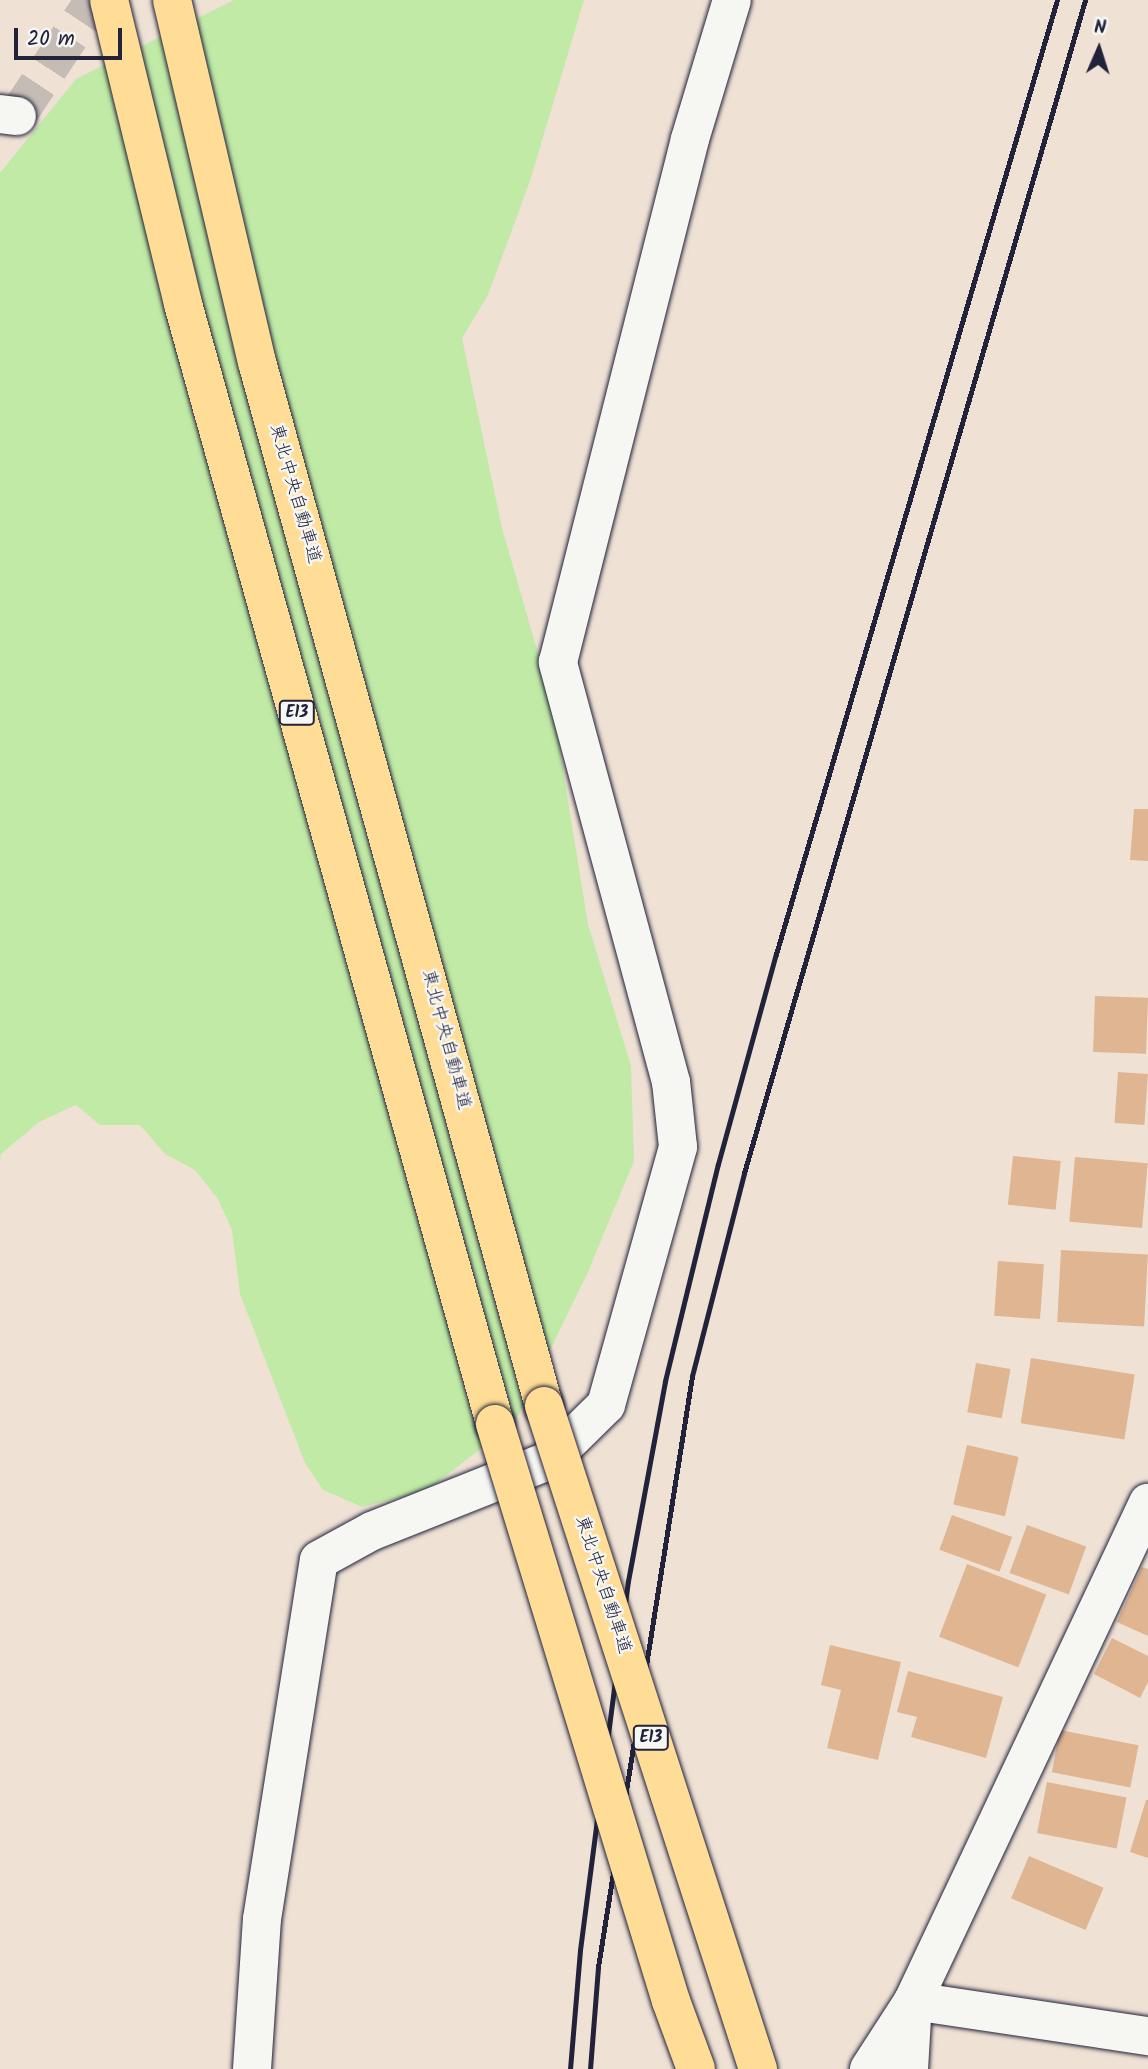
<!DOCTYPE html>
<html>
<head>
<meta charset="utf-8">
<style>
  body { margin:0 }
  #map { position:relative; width:1148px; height:2069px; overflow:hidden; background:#efe2d5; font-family:Kalam,"Klee One",sans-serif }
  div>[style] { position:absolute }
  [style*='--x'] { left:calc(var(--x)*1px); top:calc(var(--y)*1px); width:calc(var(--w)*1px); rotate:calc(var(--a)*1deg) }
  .green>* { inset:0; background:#c0eaa6 }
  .building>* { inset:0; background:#e0b591; transform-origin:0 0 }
  .minor-tunnel>* { height:38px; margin-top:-19px; transform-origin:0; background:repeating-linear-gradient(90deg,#c6bcb6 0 38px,transparent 0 57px) }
  .roads { filter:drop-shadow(0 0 2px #22223b) drop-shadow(0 0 2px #22223b) }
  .minor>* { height:38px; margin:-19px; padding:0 19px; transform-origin:19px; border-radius:19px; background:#f6f6f2 }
  .highway>* { height:38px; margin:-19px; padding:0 19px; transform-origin:19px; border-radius:19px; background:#ffdd96 }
  .rail>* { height:5px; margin:-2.5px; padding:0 2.5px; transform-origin:2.5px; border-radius:2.5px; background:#22223b }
  .bridges { filter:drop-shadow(0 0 2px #22223b) drop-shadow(0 0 2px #22223b) }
  .highway-bridge>* { height:38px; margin:-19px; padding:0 19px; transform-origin:19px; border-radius:19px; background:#ffdd96 }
  span { translate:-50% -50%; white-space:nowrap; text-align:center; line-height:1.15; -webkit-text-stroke:5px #f6f6f2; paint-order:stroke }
  .shield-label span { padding:2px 5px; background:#f6f6f2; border:2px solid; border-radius:5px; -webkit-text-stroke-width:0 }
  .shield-label { font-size:16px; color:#22223b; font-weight:700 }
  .street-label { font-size:18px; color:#22223b }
  .north { position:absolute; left:1064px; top:14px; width:70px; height:70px; -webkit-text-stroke:5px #f6f6f2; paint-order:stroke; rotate:3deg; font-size:19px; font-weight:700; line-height:28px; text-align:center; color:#22223b }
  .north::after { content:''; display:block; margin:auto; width:24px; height:32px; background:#22223b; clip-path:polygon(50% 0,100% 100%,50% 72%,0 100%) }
  .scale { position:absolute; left:14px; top:28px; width:108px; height:32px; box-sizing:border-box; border:4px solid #22223b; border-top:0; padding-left:9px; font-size:21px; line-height:24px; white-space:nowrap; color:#22223b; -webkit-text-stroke:5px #f6f6f2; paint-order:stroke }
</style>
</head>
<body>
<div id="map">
  <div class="green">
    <div style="clip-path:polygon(234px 0,584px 0,530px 181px,488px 295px,462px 338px,502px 528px,552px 702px,588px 924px,631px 1066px,634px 1161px,588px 1272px,515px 1422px,426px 1491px,362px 1507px,323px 1490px,305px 1463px,240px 1294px,232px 1230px,218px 1199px,195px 1170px,165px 1154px,140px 1125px,100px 1125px,76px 1105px,39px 1122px,1px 1154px,0 1162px,0 173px,76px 79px)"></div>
  </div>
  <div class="building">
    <div style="clip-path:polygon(1134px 809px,1148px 809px,1148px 861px,1130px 860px)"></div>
    <div style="left:1095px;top:996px;width:53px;height:56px;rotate:2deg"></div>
    <div style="left:1118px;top:1072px;width:30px;height:51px;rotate:4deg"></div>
    <div style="left:1013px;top:1156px;width:48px;height:49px;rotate:6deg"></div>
    <div style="left:1075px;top:1157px;width:73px;height:65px;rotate:5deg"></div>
    <div style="left:1061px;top:1250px;width:87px;height:72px;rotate:3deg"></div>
    <div style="left:998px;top:1261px;width:46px;height:55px;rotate:4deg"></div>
    <div style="left:1031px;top:1358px;width:105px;height:66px;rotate:9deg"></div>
    <div style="left:976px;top:1363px;width:35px;height:50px;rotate:10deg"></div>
    <div style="left:967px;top:1445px;width:53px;height:61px;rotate:13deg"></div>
    <div style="left:952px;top:1515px;width:64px;height:37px;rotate:20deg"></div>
    <div style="left:1027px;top:1525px;width:63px;height:51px;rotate:20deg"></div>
    <div style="left:967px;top:1564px;width:85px;height:78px;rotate:21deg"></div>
    <div style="clip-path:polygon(1142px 1567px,1148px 1569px,1148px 1636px,1117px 1622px)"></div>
    <div style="clip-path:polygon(1112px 1638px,1148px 1656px,1148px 1682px,1140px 1698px,1094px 1674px)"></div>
    <div style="clip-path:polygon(830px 1645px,901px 1662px,878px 1760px,827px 1748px,841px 1690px,821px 1685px)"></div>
    <div style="clip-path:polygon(908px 1671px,1003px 1697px,986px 1758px,911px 1737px,917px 1717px,897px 1712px)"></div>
    <div style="left:1060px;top:1730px;width:80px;height:43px;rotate:11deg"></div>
    <div style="left:1047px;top:1782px;width:81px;height:52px;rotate:11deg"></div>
    <div style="clip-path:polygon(1146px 1800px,1148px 1800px,1148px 1858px,1130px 1852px)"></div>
    <div style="left:1029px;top:1856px;width:81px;height:46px;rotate:23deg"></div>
  </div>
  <div class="minor-tunnel">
    <div style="--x:17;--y:116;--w:139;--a:-56.4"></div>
  </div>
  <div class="roads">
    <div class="minor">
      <div style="--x:0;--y:114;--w:17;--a:7"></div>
      <div style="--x:252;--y:2069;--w:150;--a:-86.2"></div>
      <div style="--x:262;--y:1919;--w:363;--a:-81"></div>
      <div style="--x:319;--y:1560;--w:60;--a:-28.7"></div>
      <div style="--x:372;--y:1531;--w:192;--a:-21.7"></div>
      <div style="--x:550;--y:1460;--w:78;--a:-44.5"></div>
      <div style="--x:606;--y:1405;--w:268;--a:-74.4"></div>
      <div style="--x:678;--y:1147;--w:65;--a:-96.1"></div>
      <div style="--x:671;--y:1082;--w:435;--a:-105.1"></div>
      <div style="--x:558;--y:662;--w:539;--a:-75.83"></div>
      <div style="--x:690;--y:139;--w:145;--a:-73.2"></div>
      <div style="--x:869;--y:2069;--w:81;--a:-57.1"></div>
      <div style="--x:913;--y:2001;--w:238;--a:8.5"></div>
      <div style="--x:909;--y:2069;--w:68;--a:-86.6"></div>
      <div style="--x:913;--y:2001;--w:551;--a:-64.74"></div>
    </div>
    <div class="highway">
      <div style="--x:109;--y:0;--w:313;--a:76.3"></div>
      <div style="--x:183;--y:304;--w:1163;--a:74.43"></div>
      <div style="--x:172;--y:0;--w:372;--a:76.8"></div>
      <div style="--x:257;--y:362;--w:1083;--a:74.63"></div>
    </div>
  </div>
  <div class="rail">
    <div style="--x:570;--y:2069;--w:119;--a:-85.2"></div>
    <div style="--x:580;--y:1950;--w:372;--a:-82.6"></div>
    <div style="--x:628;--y:1581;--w:203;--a:-79.5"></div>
    <div style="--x:665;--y:1381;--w:223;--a:-76.3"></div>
    <div style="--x:718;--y:1164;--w:218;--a:-74.6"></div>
    <div style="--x:776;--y:954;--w:995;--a:-73.59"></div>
    <div style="--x:590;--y:2069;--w:102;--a:-85.5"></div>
    <div style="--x:598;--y:1967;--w:598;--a:-80.96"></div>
    <div style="--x:692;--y:1376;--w:210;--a:-75.6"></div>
    <div style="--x:744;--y:1173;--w:1222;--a:-73.79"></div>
  </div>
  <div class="bridges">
    <div class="highway-bridge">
      <div style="--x:544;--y:1406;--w:697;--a:72.11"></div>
      <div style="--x:495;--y:1424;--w:603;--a:73.04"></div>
      <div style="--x:671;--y:2001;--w:72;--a:69.8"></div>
    </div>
  </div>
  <div class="shield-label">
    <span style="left:297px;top:713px">E13</span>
    <span style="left:651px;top:1738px">E13</span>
  </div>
  <div class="street-label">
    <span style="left:294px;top:494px;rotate:74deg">東北中央自動車道</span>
    <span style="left:445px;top:1040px;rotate:75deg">東北中央自動車道</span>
    <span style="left:602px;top:1585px;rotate:72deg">東北中央自動車道</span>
  </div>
  <div class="north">N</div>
  <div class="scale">20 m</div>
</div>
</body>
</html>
